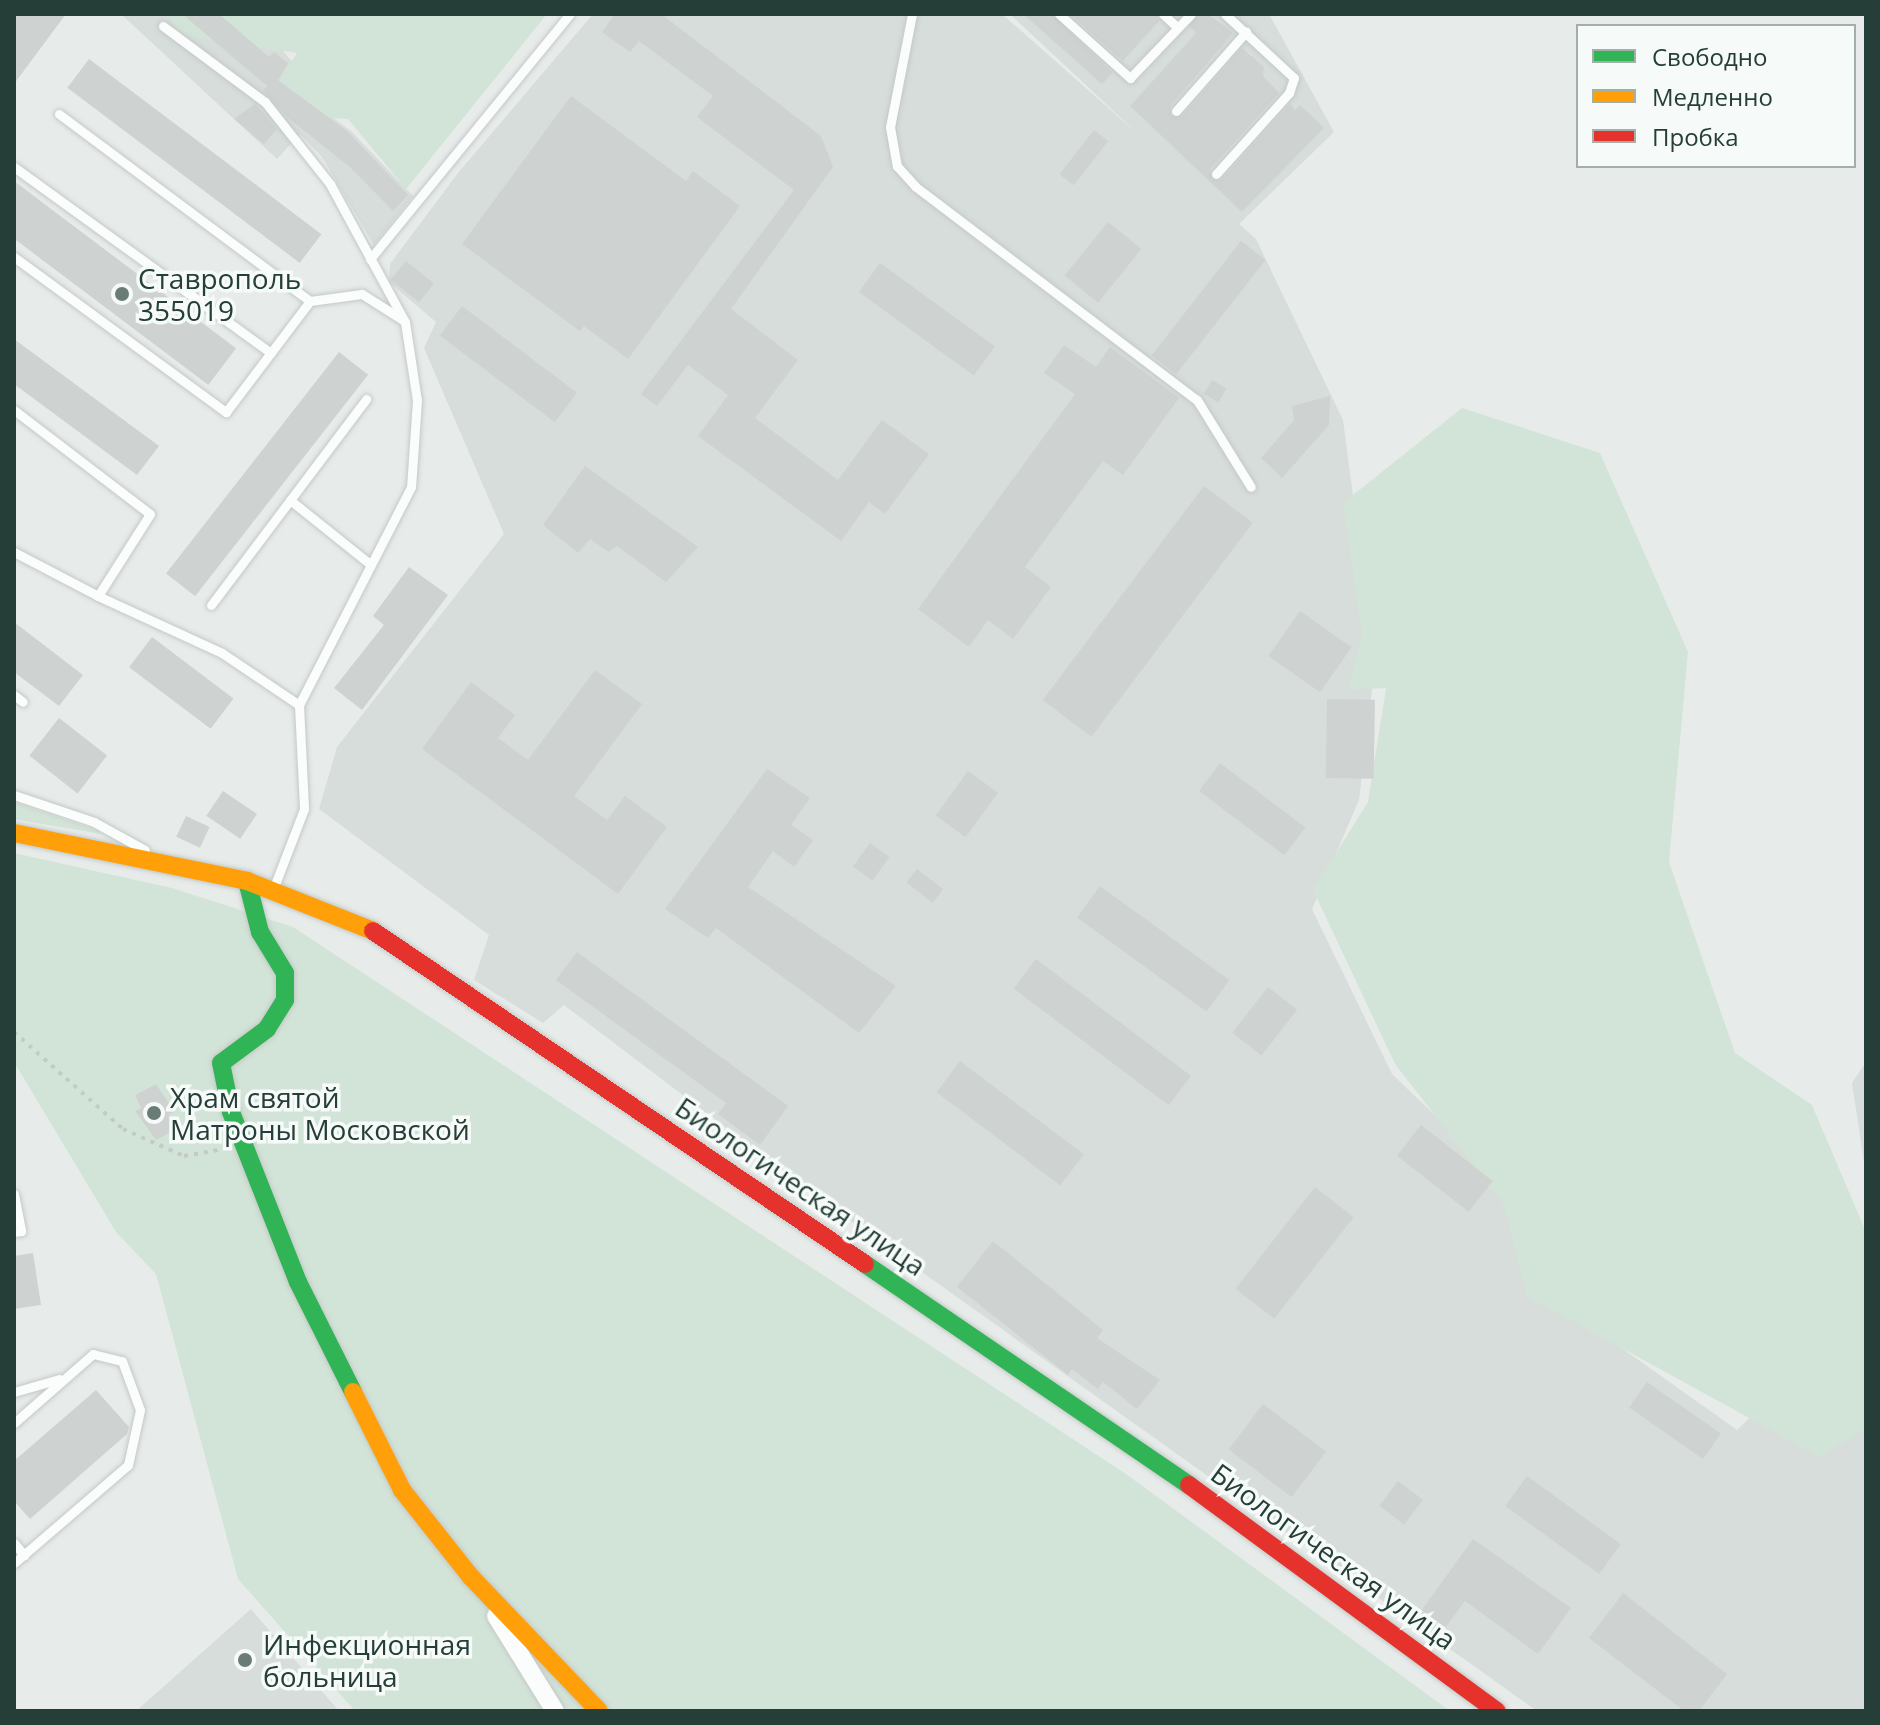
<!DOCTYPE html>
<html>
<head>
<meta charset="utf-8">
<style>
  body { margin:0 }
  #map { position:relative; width:1880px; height:1725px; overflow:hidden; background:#e7ecea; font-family:"Open Sans",sans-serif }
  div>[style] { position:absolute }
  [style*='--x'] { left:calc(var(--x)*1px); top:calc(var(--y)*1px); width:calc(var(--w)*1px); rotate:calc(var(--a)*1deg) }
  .built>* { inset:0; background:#d6ddda }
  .green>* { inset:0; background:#d2e4d7 }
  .building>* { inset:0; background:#ced3d1; transform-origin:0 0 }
  .path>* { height:4px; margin-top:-2px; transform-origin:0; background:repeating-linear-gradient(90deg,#c2cbc8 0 4px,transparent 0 10px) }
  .roads { filter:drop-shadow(0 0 2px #c4c9c7) drop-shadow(0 0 2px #c4c9c7) }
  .lane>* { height:9px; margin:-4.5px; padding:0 4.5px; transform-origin:4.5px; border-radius:4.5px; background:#fbfcfc }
  .street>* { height:18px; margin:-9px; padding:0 9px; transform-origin:9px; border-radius:9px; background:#fbfcfc }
  .fast>* { height:18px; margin:-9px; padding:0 9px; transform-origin:9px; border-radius:9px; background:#30b455 }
  .slow>* { height:18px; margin:-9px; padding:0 9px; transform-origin:9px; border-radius:9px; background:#ff9f0a }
  .jam>* { height:18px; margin:-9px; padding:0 9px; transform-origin:9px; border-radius:9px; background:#e5322d }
  .dots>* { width:22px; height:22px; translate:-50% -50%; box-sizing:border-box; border:4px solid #f6faf8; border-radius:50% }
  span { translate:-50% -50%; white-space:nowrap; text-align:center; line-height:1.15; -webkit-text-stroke:7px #f6faf8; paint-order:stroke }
  .poi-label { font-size:28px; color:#253f38 }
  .left { translate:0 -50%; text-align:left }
  .street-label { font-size:28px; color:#253f38 }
  .frame { position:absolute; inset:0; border:16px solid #253f38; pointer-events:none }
  .legend { position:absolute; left:1576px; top:24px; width:280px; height:144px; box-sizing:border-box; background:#f6faf8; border:2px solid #a2afab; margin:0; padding:10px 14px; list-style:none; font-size:24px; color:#253f38 }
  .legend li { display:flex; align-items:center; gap:16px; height:40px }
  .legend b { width:40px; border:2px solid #a2afab }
</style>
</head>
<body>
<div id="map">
  <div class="built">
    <div style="clip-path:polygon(121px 14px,230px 14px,273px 39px,295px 65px,285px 81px,352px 132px,413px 196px,374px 245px,322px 157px,300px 134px,277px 159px)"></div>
    <div style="clip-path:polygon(593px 14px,1002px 14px,1139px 135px,1010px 14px,1269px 14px,1334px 132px,1239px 224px,1256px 239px,1343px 420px,1375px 664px,1359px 800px,1312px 909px,1392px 1074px,1518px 1195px,1533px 1285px,1737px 1430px,1825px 1346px,1866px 1234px,1866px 1711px,1537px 1711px,821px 1200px,564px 1005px,543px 1023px,474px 980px,489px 935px,319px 809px,337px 747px,504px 534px,424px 348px,436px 322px,389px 282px,390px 264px,458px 173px)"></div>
    <div style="clip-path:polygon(1866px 1062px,1866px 1176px,1852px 1083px)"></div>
    <div style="clip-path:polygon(251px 1609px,339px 1711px,136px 1711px)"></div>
  </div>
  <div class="green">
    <div style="clip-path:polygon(168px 14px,547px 14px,406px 189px,348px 119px,284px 116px,273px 91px,297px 53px,180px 35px)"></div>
    <div style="clip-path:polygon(1462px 408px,1600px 453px,1688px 652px,1669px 862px,1735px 1053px,1812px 1105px,1866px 1232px,1866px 1428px,1820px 1457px,1527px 1296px,1503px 1203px,1395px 1064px,1313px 890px,1368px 802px,1386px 688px,1348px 690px,1362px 634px,1343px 503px)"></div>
    <div style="clip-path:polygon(14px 802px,99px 831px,101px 834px,14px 819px)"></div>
    <div style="clip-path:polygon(14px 853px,172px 888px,293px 927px,1126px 1474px,1450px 1711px,355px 1711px,238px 1579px,156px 1274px,116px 1232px,14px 1062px)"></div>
  </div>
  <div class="building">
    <div style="clip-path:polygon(14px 14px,66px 14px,14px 84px)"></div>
    <div style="clip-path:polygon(182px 14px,219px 14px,269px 57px,274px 52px,288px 63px,278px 80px,347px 131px,408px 195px,393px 211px,351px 168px,287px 117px,263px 91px,267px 86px)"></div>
    <div style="clip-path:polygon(615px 14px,661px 14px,821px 136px,833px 167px,731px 309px,798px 360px,755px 418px,838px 480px,882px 420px,929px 454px,885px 514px,869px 502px,841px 541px,698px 436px,728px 395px,688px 365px,657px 406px,641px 394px,794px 190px,697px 117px,713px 96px,639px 41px,630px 52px,602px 32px)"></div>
    <div style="clip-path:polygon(1023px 14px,1052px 14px,1113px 73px,1102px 84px)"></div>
    <div style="clip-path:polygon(1070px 14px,1156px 14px,1159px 21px,1123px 61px)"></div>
    <div style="clip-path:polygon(1198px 14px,1208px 14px,1233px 33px,1170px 106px,1171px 116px,1182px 116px,1242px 48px,1264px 67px,1263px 76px,1279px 93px,1210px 169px,1212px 180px,1222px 179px,1290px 104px,1295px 110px,1300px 105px,1324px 128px,1242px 212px,1130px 106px,1196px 33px,1189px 26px)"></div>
    <div style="left:89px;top:59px;width:291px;height:36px;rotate:37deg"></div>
    <div style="clip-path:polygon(571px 96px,686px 181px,693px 171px,740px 206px,628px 359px,584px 326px,580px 331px,462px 244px)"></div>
    <div style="clip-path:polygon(255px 104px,277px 129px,264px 144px,234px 119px)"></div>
    <div style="left:1094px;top:130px;width:18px;height:56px;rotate:38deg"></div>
    <div style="left:14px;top:181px;width:278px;height:46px;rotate:37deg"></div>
    <div style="left:1108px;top:222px;width:43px;height:69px;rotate:39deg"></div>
    <div style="left:1241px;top:241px;width:31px;height:145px;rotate:38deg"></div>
    <div style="left:406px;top:261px;width:36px;height:24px;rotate:39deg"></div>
    <div style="left:880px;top:263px;width:142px;height:36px;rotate:36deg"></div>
    <div style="left:462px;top:306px;width:144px;height:37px;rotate:37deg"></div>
    <div style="clip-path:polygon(14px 339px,159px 446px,137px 475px,14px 384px)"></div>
    <div style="clip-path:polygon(1064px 345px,1096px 367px,1110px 347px,1179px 398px,1123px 475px,1103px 461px,1025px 567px,1051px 587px,1013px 639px,988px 620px,969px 647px,918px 609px,1075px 394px,1044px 373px)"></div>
    <div style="left:339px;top:352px;width:37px;height:281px;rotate:38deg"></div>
    <div style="left:1212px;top:380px;width:17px;height:16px;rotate:31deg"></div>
    <div style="clip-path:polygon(1330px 396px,1329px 425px,1282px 478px,1261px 458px,1294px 420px,1292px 406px)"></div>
    <div style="clip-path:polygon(585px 466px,698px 547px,666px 582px,617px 546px,609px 552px,590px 539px,578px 553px,543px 525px)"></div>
    <div style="left:1204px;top:486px;width:61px;height:268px;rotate:37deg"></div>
    <div style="clip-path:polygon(409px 567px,448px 595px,362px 710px,334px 688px,384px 625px,373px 616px)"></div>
    <div style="left:1300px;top:611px;width:63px;height:55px;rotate:35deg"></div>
    <div style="clip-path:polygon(14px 622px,83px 675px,59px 706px,14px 672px)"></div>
    <div style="left:152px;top:637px;width:102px;height:38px;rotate:37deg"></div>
    <div style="clip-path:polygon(595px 670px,642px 704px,574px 796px,607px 820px,625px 796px,667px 827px,618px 894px,422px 749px,471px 682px,515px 715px,498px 738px,528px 760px)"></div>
    <div style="left:1327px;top:699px;width:48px;height:79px;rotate:1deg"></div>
    <div style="left:59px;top:718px;width:61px;height:48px;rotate:38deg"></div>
    <div style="left:1220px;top:763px;width:107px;height:35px;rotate:37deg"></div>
    <div style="clip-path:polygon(767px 769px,810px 798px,791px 825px,813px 840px,794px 867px,773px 851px,748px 887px,896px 986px,859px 1033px,716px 928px,708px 938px,665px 909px)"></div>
    <div style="left:968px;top:771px;width:37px;height:55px;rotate:36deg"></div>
    <div style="left:223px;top:791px;width:41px;height:30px;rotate:34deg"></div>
    <div style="left:186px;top:816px;width:26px;height:23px;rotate:25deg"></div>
    <div style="left:870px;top:843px;width:24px;height:29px;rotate:36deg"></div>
    <div style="left:917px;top:869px;width:33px;height:17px;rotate:38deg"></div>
    <div style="left:1100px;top:886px;width:160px;height:39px;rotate:36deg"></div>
    <div style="clip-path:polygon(577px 952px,788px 1106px,760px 1145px,718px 1114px,726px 1103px,556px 980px)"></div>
    <div style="left:1036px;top:959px;width:194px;height:37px;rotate:37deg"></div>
    <div style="left:1268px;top:987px;width:37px;height:58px;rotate:38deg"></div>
    <div style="left:960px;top:1061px;width:155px;height:39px;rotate:37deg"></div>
    <div style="clip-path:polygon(156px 1084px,175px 1112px,169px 1114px,177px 1129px,156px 1140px,135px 1111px,141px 1108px,135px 1095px)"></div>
    <div style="left:1421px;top:1125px;width:91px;height:39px;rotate:38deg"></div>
    <div style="left:1315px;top:1187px;width:49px;height:129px;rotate:38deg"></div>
    <div style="clip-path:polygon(993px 1241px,1103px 1330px,1097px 1338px,1160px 1380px,1137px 1409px,1103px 1382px,1098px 1389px,1072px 1369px,1068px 1375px,957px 1287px)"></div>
    <div style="clip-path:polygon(33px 1253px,41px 1305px,14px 1309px,14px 1256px)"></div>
    <div style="left:1647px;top:1382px;width:90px;height:31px;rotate:35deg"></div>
    <div style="clip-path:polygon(96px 1390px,129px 1427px,127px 1434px,30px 1519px,14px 1501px,14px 1461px)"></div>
    <div style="left:1263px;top:1404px;width:79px;height:57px;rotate:37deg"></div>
    <div style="left:1527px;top:1476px;width:116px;height:37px;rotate:36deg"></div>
    <div style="left:1398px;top:1481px;width:31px;height:31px;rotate:37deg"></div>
    <div style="clip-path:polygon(1473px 1539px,1571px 1608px,1538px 1654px,1465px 1601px,1440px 1635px,1416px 1618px)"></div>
    <div style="clip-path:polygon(1623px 1593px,1727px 1674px,1699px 1711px,1684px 1711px,1589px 1638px)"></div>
  </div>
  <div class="path">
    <div style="--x:14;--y:1032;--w:146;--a:41.7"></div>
    <div style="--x:123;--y:1129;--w:67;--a:23.9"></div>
    <div style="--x:184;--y:1156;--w:39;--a:-10"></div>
  </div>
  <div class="roads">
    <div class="lane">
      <div style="--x:912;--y:14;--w:115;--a:101"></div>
      <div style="--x:890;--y:127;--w:40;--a:80"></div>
      <div style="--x:897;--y:166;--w:28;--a:48"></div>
      <div style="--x:916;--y:187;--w:353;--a:37.2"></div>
      <div style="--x:1197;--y:400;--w:102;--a:58.2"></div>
      <div style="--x:1059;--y:14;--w:96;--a:42"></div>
      <div style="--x:1130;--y:78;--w:88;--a:-46.4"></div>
      <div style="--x:1163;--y:14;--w:19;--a:43"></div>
      <div style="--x:163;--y:26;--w:127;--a:36.7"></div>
      <div style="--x:265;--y:102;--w:105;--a:51.6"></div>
      <div style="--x:330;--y:184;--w:157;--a:61.5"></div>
      <div style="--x:405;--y:322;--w:79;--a:81.3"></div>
      <div style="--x:417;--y:400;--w:87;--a:93.9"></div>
      <div style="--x:411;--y:487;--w:245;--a:117.2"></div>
      <div style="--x:299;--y:705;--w:104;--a:87.2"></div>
      <div style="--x:304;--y:809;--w:84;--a:111"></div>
      <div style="--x:1176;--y:111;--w:106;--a:-48.5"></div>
      <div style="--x:59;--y:114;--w:313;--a:36.7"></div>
      <div style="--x:310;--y:301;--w:52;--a:-7.7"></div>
      <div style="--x:362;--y:294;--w:49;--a:32.4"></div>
      <div style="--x:14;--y:167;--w:317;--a:35.9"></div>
      <div style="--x:1216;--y:174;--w:109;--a:-48"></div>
      <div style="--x:1289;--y:93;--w:16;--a:-72"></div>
      <div style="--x:1294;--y:78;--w:94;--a:-137.2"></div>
      <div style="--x:14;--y:257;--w:263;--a:36.2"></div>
      <div style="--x:226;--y:412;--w:139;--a:-52.9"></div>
      <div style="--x:370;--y:259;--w:316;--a:-50.8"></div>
      <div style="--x:14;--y:410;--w:171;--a:37.4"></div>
      <div style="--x:150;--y:514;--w:97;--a:122.4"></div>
      <div style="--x:98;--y:596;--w:136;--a:24.7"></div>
      <div style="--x:222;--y:653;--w:93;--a:34"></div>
      <div style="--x:290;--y:500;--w:102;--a:38.7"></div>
      <div style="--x:14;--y:552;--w:95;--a:27.6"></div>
      <div style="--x:211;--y:605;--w:258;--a:-53"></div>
      <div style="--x:14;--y:695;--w:11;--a:38"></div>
      <div style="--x:14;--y:795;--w:84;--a:18.6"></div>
      <div style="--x:94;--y:822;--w:58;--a:28.8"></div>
      <div style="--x:14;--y:1194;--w:38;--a:79"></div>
      <div style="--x:21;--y:1231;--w:7;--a:172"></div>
      <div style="--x:14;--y:1392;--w:47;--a:-16.1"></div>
      <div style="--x:14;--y:1423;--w:105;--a:-41.1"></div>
      <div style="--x:93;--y:1354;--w:30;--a:14"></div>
      <div style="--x:122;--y:1361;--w:52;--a:69.8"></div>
      <div style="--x:140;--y:1410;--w:56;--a:102.3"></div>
      <div style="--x:128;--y:1465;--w:150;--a:139.3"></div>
      <div style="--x:14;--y:1543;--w:16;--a:50"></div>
    </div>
    <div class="street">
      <div style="--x:496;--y:1616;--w:112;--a:58.2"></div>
    </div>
    <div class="fast">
      <div style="--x:247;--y:881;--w:53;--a:75.7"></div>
      <div style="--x:260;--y:932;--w:48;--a:58.6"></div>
      <div style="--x:285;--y:973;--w:27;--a:90"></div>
      <div style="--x:285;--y:1000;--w:34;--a:122"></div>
      <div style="--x:267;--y:1029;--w:57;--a:143.5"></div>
      <div style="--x:221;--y:1063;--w:50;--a:78.5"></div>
      <div style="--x:231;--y:1112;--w:183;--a:68.5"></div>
      <div style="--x:298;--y:1282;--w:123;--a:63.4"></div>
      <div style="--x:865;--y:1264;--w:392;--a:34.3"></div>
    </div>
    <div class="slow">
      <div style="--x:14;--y:833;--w:238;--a:11.6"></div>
      <div style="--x:247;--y:881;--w:136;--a:21.6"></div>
      <div style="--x:353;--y:1392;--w:110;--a:63.4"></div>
      <div style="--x:402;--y:1490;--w:111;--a:51.6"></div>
      <div style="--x:471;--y:1577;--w:185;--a:46.3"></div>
    </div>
    <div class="jam">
      <div style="--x:373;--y:931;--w:594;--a:34.09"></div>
      <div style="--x:1189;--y:1485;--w:382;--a:36.3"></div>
    </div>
  </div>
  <div class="dots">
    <div style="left:122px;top:294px;background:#697c76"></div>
    <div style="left:154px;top:1113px;background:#697c76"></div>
    <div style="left:245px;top:1660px;background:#697c76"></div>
  </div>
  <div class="poi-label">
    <span class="left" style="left:138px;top:294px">Ставрополь<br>355019</span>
    <span class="left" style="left:170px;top:1113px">Храм святой<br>Матроны Московской</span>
    <span class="left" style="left:263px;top:1660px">Инфекционная<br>больница</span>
  </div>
  <div class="street-label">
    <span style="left:801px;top:1186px;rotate:34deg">Биологическая улица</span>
    <span style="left:1334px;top:1556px;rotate:36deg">Биологическая улица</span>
  </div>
  <div class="frame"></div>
  <ul class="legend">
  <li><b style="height:10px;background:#30b455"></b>Свободно</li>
  <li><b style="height:10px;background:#ff9f0a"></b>Медленно</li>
  <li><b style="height:10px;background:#e5322d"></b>Пробка</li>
  </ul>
</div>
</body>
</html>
